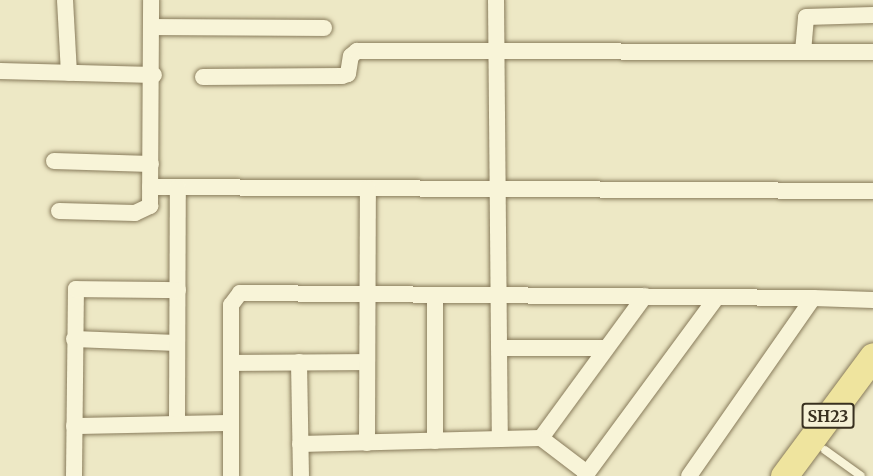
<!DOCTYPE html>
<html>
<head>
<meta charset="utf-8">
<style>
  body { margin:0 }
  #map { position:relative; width:873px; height:476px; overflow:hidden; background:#ede8c5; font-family:Merriweather,serif }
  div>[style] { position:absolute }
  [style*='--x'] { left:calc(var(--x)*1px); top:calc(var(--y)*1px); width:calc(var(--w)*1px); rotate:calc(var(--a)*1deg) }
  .roads { filter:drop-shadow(0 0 2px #887b5b) drop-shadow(0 0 2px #887b5b) }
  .service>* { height:8px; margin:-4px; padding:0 4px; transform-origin:4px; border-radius:4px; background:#f8f4d8 }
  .minor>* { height:16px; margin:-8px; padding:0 8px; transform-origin:8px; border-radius:8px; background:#f8f4d8 }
  .primary>* { height:27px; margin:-13.5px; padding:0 13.5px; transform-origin:13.5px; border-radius:13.5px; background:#efe49e }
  span { translate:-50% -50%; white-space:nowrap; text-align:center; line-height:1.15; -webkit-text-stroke:6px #f5f1d5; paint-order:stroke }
  .shield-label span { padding:2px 4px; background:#f5f1d5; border:2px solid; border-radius:4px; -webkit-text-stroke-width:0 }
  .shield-label { font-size:16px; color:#38301f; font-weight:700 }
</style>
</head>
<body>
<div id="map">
  <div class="roads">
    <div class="service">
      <div style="--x:825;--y:450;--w:44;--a:35.8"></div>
    </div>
    <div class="minor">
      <div style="--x:65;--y:0;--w:73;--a:86.9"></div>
      <div style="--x:496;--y:0;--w:439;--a:89.5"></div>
      <div style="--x:154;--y:27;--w:170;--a:0.3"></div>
      <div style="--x:803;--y:52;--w:35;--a:-85"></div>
      <div style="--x:806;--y:17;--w:67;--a:-1.7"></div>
      <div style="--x:0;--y:71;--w:154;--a:1.5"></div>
      <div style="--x:203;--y:77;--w:139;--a:-0.4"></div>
      <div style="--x:342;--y:76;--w:6;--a:-18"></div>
      <div style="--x:348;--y:74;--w:18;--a:-81"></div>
      <div style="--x:351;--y:56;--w:8;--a:-40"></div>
      <div style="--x:357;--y:51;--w:516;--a:0.11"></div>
      <div style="--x:54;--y:161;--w:97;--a:1.8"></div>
      <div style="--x:150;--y:187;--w:723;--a:0.32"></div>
      <div style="--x:59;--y:211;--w:76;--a:1.5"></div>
      <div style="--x:135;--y:213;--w:17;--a:-25"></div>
      <div style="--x:150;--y:206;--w:206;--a:-89.7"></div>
      <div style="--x:435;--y:295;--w:146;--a:90"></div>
      <div style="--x:74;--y:339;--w:103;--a:2.2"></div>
      <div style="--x:499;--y:348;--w:106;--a:0"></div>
      <div style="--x:299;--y:362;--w:114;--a:89"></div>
      <div style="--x:232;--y:363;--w:135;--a:-0.4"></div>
      <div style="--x:177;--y:424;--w:236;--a:-89.8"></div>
      <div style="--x:74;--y:426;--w:157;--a:-1.1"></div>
      <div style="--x:541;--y:438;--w:176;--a:-53.8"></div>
      <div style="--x:367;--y:443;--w:255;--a:-89.8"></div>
      <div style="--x:300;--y:444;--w:241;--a:-1.4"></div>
      <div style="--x:541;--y:438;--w:58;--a:37.3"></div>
      <div style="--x:74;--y:476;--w:187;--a:-89.4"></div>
      <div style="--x:76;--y:289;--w:102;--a:0.6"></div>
      <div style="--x:231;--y:476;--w:171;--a:-90"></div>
      <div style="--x:231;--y:305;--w:15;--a:-53"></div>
      <div style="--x:240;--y:293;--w:573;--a:0.5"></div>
      <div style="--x:585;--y:476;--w:222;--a:-53.6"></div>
      <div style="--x:689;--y:476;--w:217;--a:-55.1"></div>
      <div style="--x:813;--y:298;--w:60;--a:1.9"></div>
    </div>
    <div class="primary">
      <div style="--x:784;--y:476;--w:149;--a:-53.4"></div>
    </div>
  </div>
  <div class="shield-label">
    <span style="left:828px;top:416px">SH23</span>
  </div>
</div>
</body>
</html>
